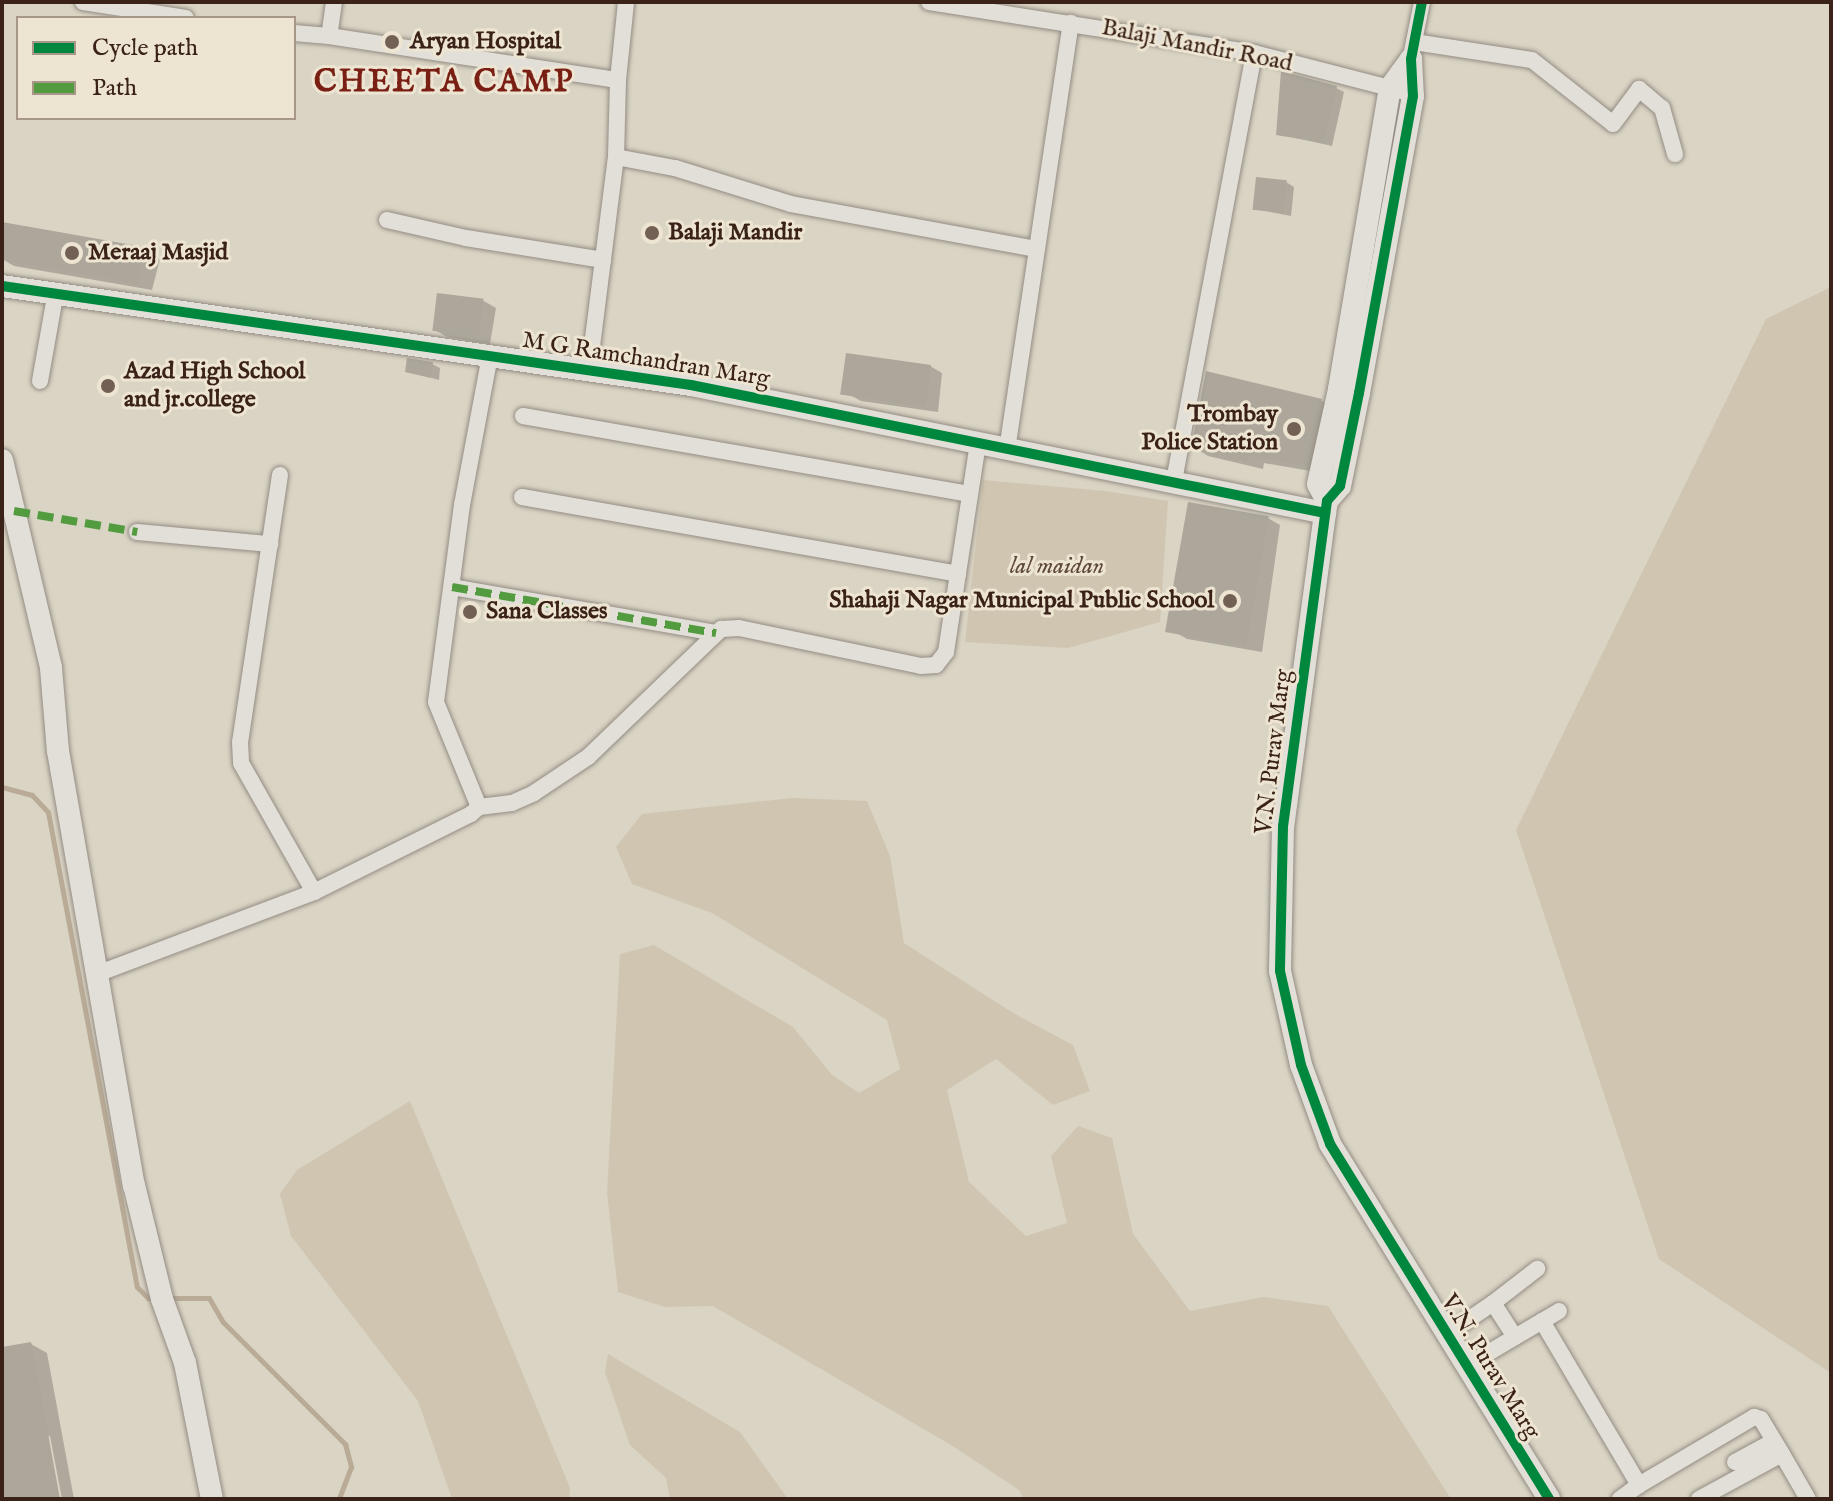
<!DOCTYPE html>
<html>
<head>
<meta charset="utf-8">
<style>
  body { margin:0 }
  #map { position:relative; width:1833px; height:1501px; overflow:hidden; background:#dad4c4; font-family:"IM FELL English",serif }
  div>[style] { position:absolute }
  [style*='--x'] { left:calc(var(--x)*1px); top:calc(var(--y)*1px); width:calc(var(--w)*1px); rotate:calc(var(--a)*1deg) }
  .green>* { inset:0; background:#d0c5b0 }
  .shadow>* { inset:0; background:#0003 }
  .stream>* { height:5px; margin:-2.5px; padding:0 2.5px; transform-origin:2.5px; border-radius:2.5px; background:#b9ab96 }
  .building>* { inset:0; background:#aca69b; transform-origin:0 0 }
  .roads { filter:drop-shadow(0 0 2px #938c83) drop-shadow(0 0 2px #938c83) }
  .street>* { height:16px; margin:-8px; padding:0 8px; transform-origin:8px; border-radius:8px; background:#e2dfd8 }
  .secondary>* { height:22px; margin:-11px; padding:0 11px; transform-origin:11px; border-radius:11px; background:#e2dfd8 }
  .quiet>* { height:8px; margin-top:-4px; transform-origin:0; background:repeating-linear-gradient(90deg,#529b3e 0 16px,transparent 0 24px) }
  .cycleway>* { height:10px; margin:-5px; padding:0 5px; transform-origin:5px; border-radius:5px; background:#00873e }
  .dots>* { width:22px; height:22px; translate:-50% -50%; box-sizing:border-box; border:4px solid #ede5d2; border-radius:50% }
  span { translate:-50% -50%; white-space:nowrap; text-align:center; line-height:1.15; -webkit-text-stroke:6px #ede5d2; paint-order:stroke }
  .poi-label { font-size:24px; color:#3b2219; font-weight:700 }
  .left { translate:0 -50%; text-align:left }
  .right { translate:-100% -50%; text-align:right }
  .street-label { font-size:24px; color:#3b2219 }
  .park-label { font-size:24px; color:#5e483a; font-style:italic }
  .district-label { font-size:32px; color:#7a1f14; font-weight:700; letter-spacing:2px }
  .frame { position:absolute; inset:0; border:4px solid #3b2219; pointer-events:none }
  .legend { position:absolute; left:16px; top:16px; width:280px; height:104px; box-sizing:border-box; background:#ede5d2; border:2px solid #a69788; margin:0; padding:10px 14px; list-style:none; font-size:24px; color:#3b2219 }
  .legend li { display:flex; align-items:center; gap:16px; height:40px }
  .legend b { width:40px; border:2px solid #a69788 }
</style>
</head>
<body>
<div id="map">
  <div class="green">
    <div style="clip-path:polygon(1831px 287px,1831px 1373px,1659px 1259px,1516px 830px,1766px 319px)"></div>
    <div style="clip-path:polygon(983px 480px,1105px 491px,1168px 501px,1160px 622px,1068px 648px,965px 642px)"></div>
    <div style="clip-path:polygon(793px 798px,867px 801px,890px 856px,904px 943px,1013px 1013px,1073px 1045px,1090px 1091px,1053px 1105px,996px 1059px,947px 1090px,969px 1182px,1026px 1236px,1067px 1223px,1051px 1156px,1078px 1126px,1112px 1138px,1133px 1234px,1190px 1311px,1263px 1297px,1328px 1306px,1451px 1499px,1024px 1499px,1019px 1490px,951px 1445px,713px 1306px,665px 1307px,618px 1292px,607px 1193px,620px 954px,654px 945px,793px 1027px,832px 1075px,859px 1093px,900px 1069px,887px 1020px,712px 913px,632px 884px,616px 847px,642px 814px)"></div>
    <div style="clip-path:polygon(410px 1101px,570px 1488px,569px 1499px,452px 1499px,418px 1401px,291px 1236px,280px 1194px,297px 1170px)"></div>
    <div style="clip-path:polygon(608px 1354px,740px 1432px,788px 1499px,670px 1499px,666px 1478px,630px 1445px,605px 1372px)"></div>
  </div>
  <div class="shadow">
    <div style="clip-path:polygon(1336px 88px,1344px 92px,1332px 146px,1278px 134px)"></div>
    <div style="clip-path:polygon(1286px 182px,1294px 187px,1291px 216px,1255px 209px)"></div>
    <div style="clip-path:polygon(2px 235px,143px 250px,160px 259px,152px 290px,14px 266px,2px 259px)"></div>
    <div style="clip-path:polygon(439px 296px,484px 301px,496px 308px,490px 344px,447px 337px,435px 330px)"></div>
    <div style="clip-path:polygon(432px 364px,440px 368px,439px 380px,407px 371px)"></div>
    <div style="clip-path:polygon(930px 366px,942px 373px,938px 412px,861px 401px,848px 394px)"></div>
    <div style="clip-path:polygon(1207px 374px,1322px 401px,1336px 409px,1322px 473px,1264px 463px,1263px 469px,1208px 456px,1194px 447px)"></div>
    <div style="clip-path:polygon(1268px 518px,1280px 525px,1262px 652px,1187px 639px,1175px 632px)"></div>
    <div style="clip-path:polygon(31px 1344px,47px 1353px,74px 1499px,62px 1499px,50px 1436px,46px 1437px,58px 1499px,2px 1499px,2px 1349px)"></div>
  </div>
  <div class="stream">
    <div style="--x:2;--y:787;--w:31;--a:15"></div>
    <div style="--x:32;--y:795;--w:23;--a:47"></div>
    <div style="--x:48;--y:812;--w:483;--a:79.4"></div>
    <div style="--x:137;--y:1287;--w:16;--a:45"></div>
    <div style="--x:148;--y:1298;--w:6;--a:0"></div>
    <div style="--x:168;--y:1298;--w:41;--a:0"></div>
    <div style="--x:209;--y:1298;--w:28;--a:60"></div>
    <div style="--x:223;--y:1322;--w:173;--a:45"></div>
    <div style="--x:345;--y:1444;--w:24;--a:75"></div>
    <div style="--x:351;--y:1467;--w:34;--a:111"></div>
  </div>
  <div class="building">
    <div style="clip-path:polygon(1281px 71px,1337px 86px,1324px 143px,1276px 135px)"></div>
    <div style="left:1256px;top:177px;width:31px;height:33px;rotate:6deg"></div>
    <div style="left:2px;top:222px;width:144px;height:37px;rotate:10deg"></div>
    <div style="left:437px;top:293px;width:47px;height:38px;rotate:7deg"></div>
    <div style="left:846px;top:353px;width:86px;height:42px;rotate:8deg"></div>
    <div style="clip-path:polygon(407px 358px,433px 362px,431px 378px,405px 372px)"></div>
    <div style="clip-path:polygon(1206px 371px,1322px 399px,1308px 466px,1250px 456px,1248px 462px,1191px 448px)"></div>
    <div style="left:1188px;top:502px;width:82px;height:132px;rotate:10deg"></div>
    <div style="clip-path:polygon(31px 1342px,60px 1499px,2px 1499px,2px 1347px)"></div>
  </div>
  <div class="roads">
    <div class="street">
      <div style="--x:83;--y:2;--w:104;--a:8.8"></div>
      <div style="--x:334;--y:2;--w:34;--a:98"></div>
      <div style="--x:329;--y:36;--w:292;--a:8.7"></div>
      <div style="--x:929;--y:2;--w:329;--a:8.9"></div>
      <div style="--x:1254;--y:53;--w:152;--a:14.5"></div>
      <div style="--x:294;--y:33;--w:35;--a:5"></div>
      <div style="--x:1414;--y:42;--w:119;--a:8.7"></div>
      <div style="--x:1532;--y:60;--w:103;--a:38.3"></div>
      <div style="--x:1613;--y:124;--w:44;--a:-53.4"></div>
      <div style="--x:1639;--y:89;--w:30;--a:40"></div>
      <div style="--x:1662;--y:108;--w:48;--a:74.2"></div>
      <div style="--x:1412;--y:51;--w:50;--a:-78.5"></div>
      <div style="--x:616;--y:157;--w:60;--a:10.6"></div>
      <div style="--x:675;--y:168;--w:121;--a:17.2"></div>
      <div style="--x:791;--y:204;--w:249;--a:10.4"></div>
      <div style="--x:387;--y:220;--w:81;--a:12.8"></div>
      <div style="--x:466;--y:238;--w:139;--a:9.1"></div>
      <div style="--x:589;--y:370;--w:215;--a:-82.8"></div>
      <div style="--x:616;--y:157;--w:77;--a:-88.5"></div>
      <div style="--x:618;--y:80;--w:78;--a:-84.1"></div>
      <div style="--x:40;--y:381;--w:91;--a:-79.9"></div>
      <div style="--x:523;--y:416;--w:454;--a:9.9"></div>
      <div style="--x:1007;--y:450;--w:432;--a:-81.5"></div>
      <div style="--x:280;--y:475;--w:270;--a:98.5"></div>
      <div style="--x:240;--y:742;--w:21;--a:87"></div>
      <div style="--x:241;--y:763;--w:148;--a:60.5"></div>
      <div style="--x:1174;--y:481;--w:435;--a:-79.4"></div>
      <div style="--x:522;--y:497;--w:443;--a:10"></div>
      <div style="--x:137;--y:532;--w:134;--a:5.2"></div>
      <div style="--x:452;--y:587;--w:268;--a:9.9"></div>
      <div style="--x:479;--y:807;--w:113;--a:-112.3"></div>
      <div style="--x:436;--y:702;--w:199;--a:-82.5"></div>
      <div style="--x:462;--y:505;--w:153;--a:-79.4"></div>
      <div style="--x:97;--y:974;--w:232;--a:-20.7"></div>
      <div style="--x:314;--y:892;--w:175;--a:-26.4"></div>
      <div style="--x:471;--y:814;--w:11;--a:-41"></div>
      <div style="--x:479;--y:807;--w:33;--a:-7"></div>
      <div style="--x:512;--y:803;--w:24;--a:-24"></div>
      <div style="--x:534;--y:793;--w:65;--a:-33.7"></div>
      <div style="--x:588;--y:757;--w:185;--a:-43.9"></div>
      <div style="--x:721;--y:629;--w:18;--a:-3"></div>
      <div style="--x:739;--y:628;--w:186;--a:11.8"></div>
      <div style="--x:921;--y:666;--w:15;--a:-4"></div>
      <div style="--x:936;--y:665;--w:16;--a:-52"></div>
      <div style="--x:946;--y:652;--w:211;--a:-81.3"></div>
      <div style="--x:1542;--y:1321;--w:191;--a:59.4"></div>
      <div style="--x:1639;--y:1485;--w:24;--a:144"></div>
      <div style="--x:1446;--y:1335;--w:57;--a:-34.2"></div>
      <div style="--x:1515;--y:1337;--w:40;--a:-122.9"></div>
      <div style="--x:1493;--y:1303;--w:56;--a:-37.7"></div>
      <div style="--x:1466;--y:1366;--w:108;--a:-30.6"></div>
      <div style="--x:1735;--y:1462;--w:44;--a:-28.3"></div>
      <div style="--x:1639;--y:1485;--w:134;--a:-30.6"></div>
      <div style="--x:1754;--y:1417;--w:7;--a:16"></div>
      <div style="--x:1761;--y:1419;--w:41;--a:59"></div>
      <div style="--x:1699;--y:1499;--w:94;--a:-28.5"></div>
      <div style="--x:1782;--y:1454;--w:52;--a:60"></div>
    </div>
    <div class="secondary">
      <div style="--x:1411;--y:59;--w:37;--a:87"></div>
      <div style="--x:1413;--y:96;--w:302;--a:100.3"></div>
      <div style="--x:1359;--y:393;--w:95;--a:101.5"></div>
      <div style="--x:1340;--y:486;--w:20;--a:131"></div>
      <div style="--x:1327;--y:501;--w:12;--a:99"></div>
      <div style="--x:1325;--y:513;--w:316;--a:97.6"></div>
      <div style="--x:1283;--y:826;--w:145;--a:91.2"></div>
      <div style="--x:1280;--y:971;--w:96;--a:77.4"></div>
      <div style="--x:1301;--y:1065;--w:84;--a:69.8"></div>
      <div style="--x:1330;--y:1144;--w:417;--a:58.3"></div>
      <div style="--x:2;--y:286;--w:696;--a:8.18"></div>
      <div style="--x:691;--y:385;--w:647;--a:11.41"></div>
      <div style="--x:2;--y:460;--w:214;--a:76.7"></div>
      <div style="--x:51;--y:668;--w:83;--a:85.2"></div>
      <div style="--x:58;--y:751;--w:441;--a:80.1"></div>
      <div style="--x:134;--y:1185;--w:117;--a:76.2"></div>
      <div style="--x:162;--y:1299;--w:68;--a:70.2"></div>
      <div style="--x:185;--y:1363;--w:139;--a:78.8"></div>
      <div style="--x:1327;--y:501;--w:19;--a:-118"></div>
      <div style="--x:1318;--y:484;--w:97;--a:-77.5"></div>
      <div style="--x:1339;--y:389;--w:305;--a:-80.4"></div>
      <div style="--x:1390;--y:88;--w:36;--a:-54"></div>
    </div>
  </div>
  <div class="quiet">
    <div style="--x:14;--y:511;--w:125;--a:9.7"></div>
    <div style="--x:452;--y:587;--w:268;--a:9.9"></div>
  </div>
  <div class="cycleway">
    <div style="--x:1422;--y:2;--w:58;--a:100.9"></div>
    <div style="--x:1411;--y:59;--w:37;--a:87"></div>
    <div style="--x:1413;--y:96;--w:302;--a:100.3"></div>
    <div style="--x:1359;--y:393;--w:95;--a:101.5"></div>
    <div style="--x:1340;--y:486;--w:20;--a:131"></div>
    <div style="--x:1327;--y:501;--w:328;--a:97.7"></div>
    <div style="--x:1283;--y:826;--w:145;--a:91.2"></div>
    <div style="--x:1280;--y:971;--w:96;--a:77.4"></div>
    <div style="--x:1301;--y:1065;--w:84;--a:69.8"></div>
    <div style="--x:1330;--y:1144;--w:417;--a:58.3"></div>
    <div style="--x:2;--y:286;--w:696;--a:8.18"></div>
    <div style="--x:691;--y:385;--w:647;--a:11.41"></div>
  </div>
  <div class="dots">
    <div style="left:392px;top:42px;background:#736055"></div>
    <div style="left:652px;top:233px;background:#736055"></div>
    <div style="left:72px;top:253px;background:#736055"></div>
    <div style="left:108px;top:386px;background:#736055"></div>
    <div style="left:1294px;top:429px;background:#736055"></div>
    <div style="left:1230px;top:601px;background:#736055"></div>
    <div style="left:470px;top:612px;background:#736055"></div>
  </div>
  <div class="poi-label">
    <span class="left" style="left:410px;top:42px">Aryan Hospital</span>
    <span class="left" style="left:668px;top:233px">Balaji Mandir</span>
    <span class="left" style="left:88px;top:253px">Meraaj Masjid</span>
    <span class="left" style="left:124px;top:386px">Azad High School<br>and jr.college</span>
    <span class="right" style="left:1278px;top:429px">Trombay<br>Police Station</span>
    <span class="right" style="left:1214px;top:601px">Shahaji Nagar Municipal Public School</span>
    <span class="left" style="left:486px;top:612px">Sana Classes</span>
  </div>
  <div class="street-label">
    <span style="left:1197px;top:46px;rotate:11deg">Balaji Mandir Road</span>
    <span style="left:646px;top:360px;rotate:9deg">M G Ramchandran Marg</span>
    <span style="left:1274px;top:752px;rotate:-83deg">V.N. Purav Marg</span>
    <span style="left:1490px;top:1367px;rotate:58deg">V.N. Purav Marg</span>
  </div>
  <div class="park-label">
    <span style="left:1057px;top:567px">lal maidan</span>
  </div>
  <div class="district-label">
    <span style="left:444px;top:83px">CHEETA CAMP</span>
  </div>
  <div class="frame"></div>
  <ul class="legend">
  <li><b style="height:10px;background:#00873e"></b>Cycle path</li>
  <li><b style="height:10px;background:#529b3e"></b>Path</li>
  </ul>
</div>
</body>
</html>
